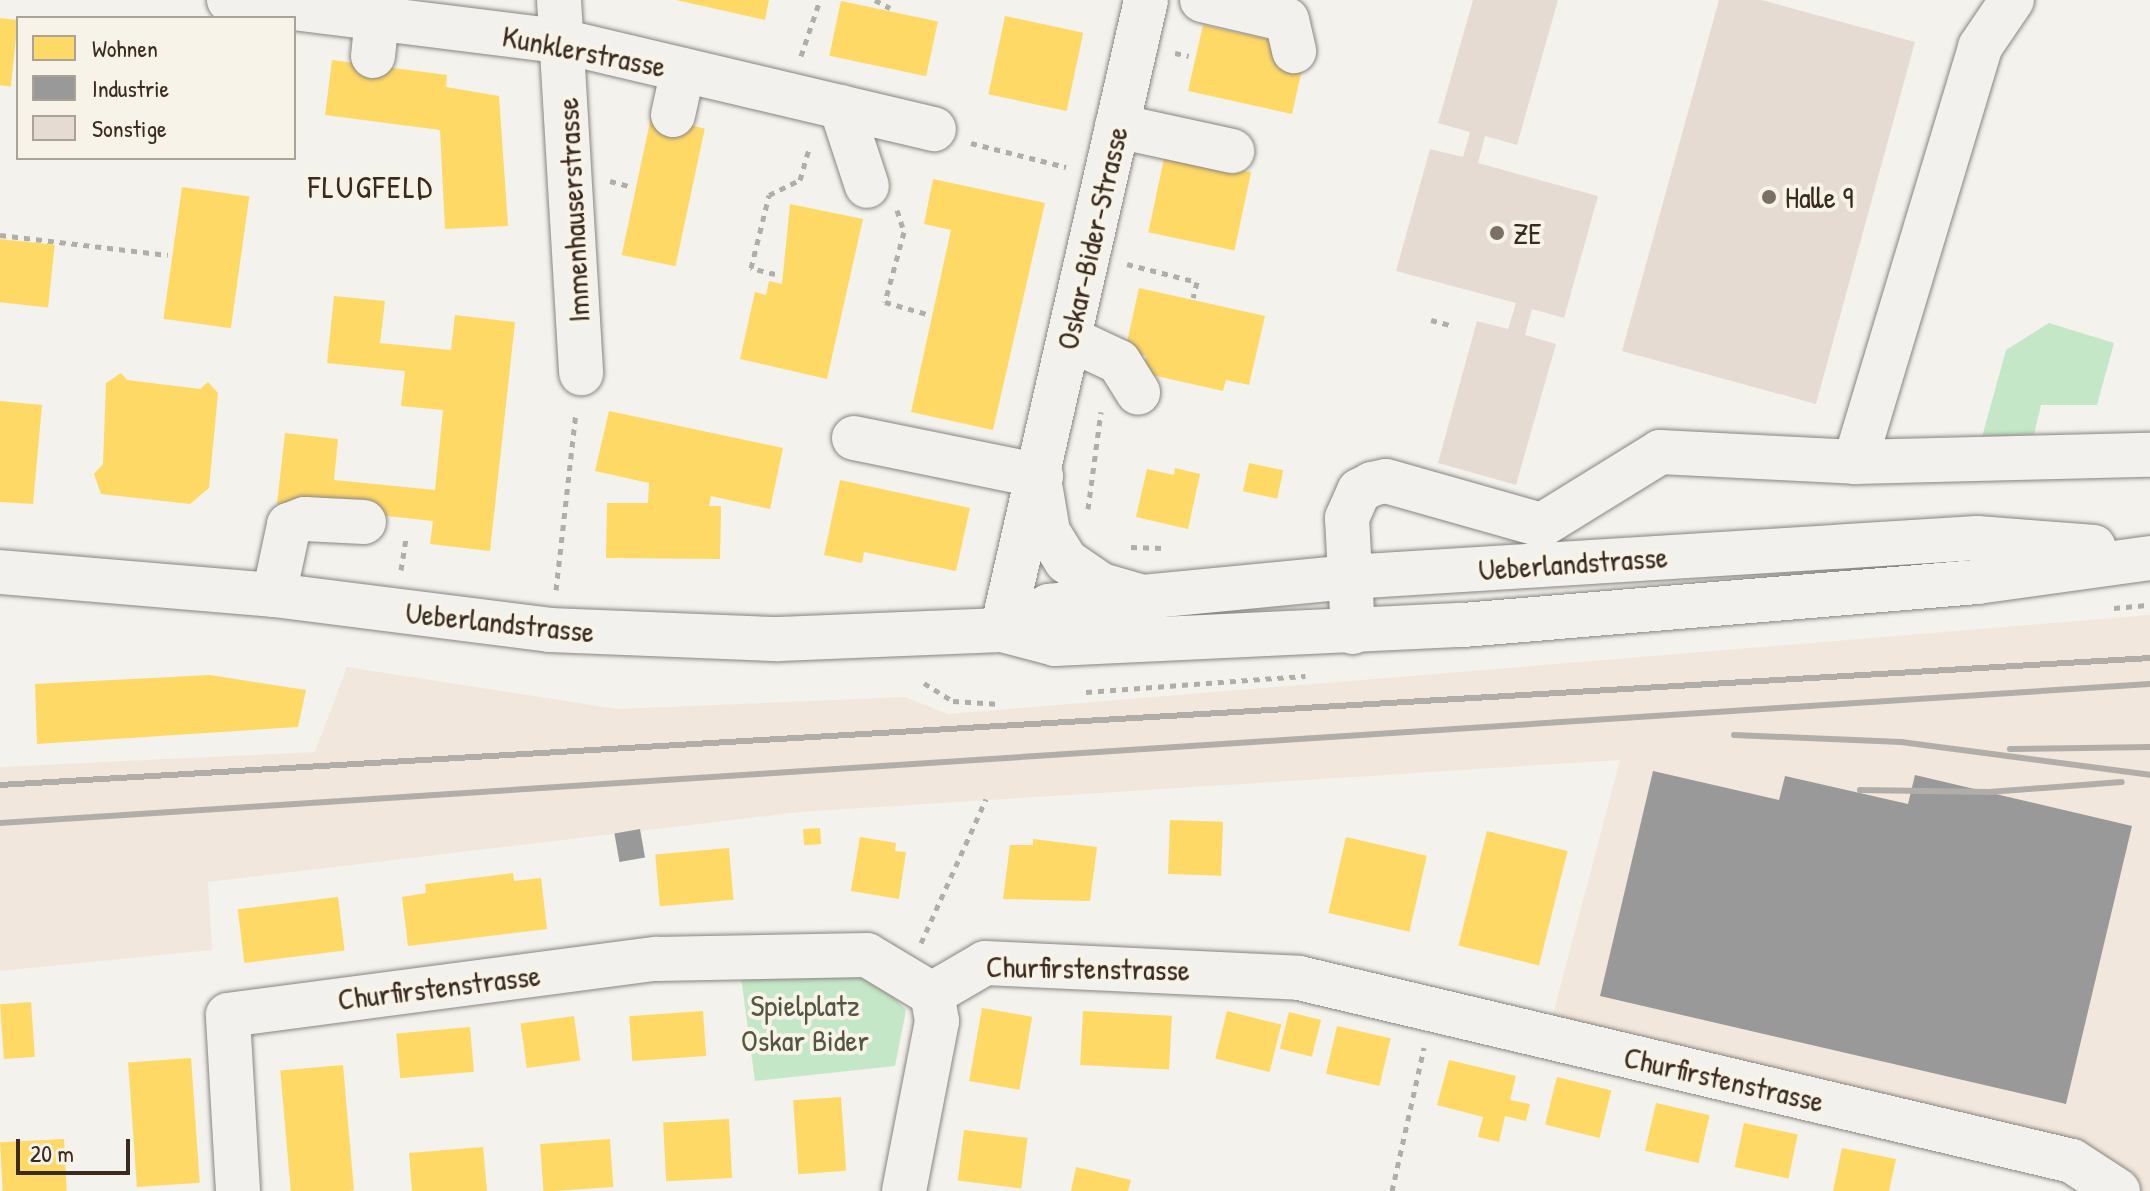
<!DOCTYPE html>
<html>
<head>
<meta charset="utf-8">
<style>
  body { margin:0 }
  #map { position:relative; width:2150px; height:1191px; overflow:hidden; background:#f4f2ec; font-family:"Patrick Hand",sans-serif }
  div>[style] { position:absolute }
  [style*='--x'] { left:calc(var(--x)*1px); top:calc(var(--y)*1px); width:calc(var(--w)*1px); rotate:calc(var(--a)*1deg) }
  .built>* { inset:0; background:#f2e7dc }
  .green>* { inset:0; background:#c4e7c7 }
  .homes>* { inset:0; background:#ffd966; transform-origin:0 0 }
  .industry>* { inset:0; background:#999; transform-origin:0 0 }
  .building>* { inset:0; background:#e6dbd3 }
  .path>* { height:5px; margin-top:-2.5px; transform-origin:0; background:repeating-linear-gradient(90deg,#b1aeaa 0 6px,transparent 0 12px) }
  .roads { filter:drop-shadow(0 0 2px #898580) drop-shadow(0 0 2px #898580) }
  .minor>* { height:44px; margin:-22px; padding:0 22px; transform-origin:22px; border-radius:22px; background:#f2f1ed }
  .major>* { height:44px; margin:-22px; padding:0 22px; transform-origin:22px; border-radius:22px; background:#f2f1ed }
  .rail>* { height:6px; margin:-3px; padding:0 3px; transform-origin:3px; border-radius:3px; background:#b1aeaa }
  .dots>* { width:22px; height:22px; translate:-50% -50%; box-sizing:border-box; border:4px solid #f7f3e8; border-radius:50% }
  span { translate:-50% -50%; white-space:nowrap; text-align:center; line-height:1.15; -webkit-text-stroke:8px #f7f3e8; paint-order:stroke }
  .street-label { font-size:30px; color:#3b2a1e }
  .poi-label { font-size:30px; color:#3b2a1e }
  .left { translate:0 -50%; text-align:left }
  .park-label { font-size:30px; color:#535740 }
  .neighbourhood-label { font-size:32px; color:#3b2a1e; letter-spacing:2px }
  .legend { position:absolute; left:16px; top:16px; width:280px; height:144px; box-sizing:border-box; background:#f7f3e8; border:2px solid #aca397; margin:0; padding:10px 14px; list-style:none; font-size:24px; color:#3b2a1e }
  .legend li { display:flex; align-items:center; gap:16px; height:40px }
  .legend b { width:40px; border:2px solid #aca397 }
  .scale { position:absolute; left:16px; top:1139px; width:114px; height:36px; box-sizing:border-box; border:4px solid #3b2a1e; border-top:0; padding-left:10px; font-size:24px; line-height:28px; white-space:nowrap; color:#3b2a1e; -webkit-text-stroke:6px #f7f3e8; paint-order:stroke }
</style>
</head>
<body>
<div id="map">
  <div class="built">
    <div style="clip-path:polygon(2150px 615px,2150px 1191px,2118px 1191px,1547px 1037px,1620px 760px,800px 812px,208px 882px,212px 950px,0 971px,0 767px,315px 752px,347px 667px,617px 709px,905px 697px,948px 714px)"></div>
  </div>
  <div class="green">
    <div style="clip-path:polygon(2049px 323px,2114px 343px,2097px 405px,2041px 405px,2034px 434px,1982px 437px,2006px 350px)"></div>
    <div style="clip-path:polygon(740px 970px,868px 970px,906px 1010px,895px 1066px,755px 1081px)"></div>
  </div>
  <div class="homes">
    <div style="clip-path:polygon(676px 0,769px 0,765px 20px)"></div>
    <div style="left:841px;top:1px;width:99px;height:56px;rotate:12deg"></div>
    <div style="left:1005px;top:16px;width:80px;height:80px;rotate:12deg"></div>
    <div style="left:0;top:18px;width:18px;height:67px;rotate:6deg"></div>
    <div style="clip-path:polygon(1203px 25px,1284px 43px,1305px 56px,1292px 114px,1188px 91px)"></div>
    <div style="clip-path:polygon(332px 60px,447px 75px,446px 87px,499px 96px,508px 226px,445px 229px,440px 130px,325px 115px)"></div>
    <div style="left:651px;top:117px;width:55px;height:141px;rotate:12deg"></div>
    <div style="left:1165px;top:154px;width:88px;height:80px;rotate:12deg"></div>
    <div style="clip-path:polygon(933px 179px,1045px 203px,993px 430px,911px 412px,951px 230px,924px 224px)"></div>
    <div style="left:182px;top:187px;width:68px;height:133px;rotate:8deg"></div>
    <div style="clip-path:polygon(790px 204px,863px 219px,827px 379px,740px 359px,755px 292px,766px 295px,769px 281px,782px 284px)"></div>
    <div style="left:0;top:239px;width:55px;height:63px;rotate:6deg"></div>
    <div style="clip-path:polygon(1139px 288px,1265px 316px,1249px 385px,1226px 380px,1223px 391px,1143px 373px,1146px 356px,1125px 351px)"></div>
    <div style="clip-path:polygon(334px 296px,385px 301px,380px 343px,451px 350px,455px 315px,515px 322px,490px 551px,430px 544px,433px 521px,277px 504px,285px 433px,338px 439px,334px 480px,435px 490px,443px 410px,401px 406px,405px 371px,327px 363px)"></div>
    <div style="clip-path:polygon(121px 373px,127px 380px,200px 389px,208px 382px,218px 393px,209px 488px,190px 504px,101px 494px,94px 474px,103px 464px,106px 383px)"></div>
    <div style="clip-path:polygon(0 401px,42px 405px,33px 504px,0 502px)"></div>
    <div style="clip-path:polygon(609px 411px,783px 448px,770px 509px,711px 496px,709px 506px,721px 506px,720px 559px,606px 558px,607px 503px,648px 503px,649px 483px,595px 471px)"></div>
    <div style="left:1249px;top:463px;width:35px;height:29px;rotate:12deg"></div>
    <div style="clip-path:polygon(1175px 468px,1200px 474px,1188px 529px,1136px 517px,1147px 469px,1174px 475px)"></div>
    <div style="clip-path:polygon(840px 480px,970px 508px,956px 571px,864px 552px,862px 563px,824px 555px)"></div>
    <div style="clip-path:polygon(210px 675px,306px 690px,298px 727px,37px 744px,35px 684px)"></div>
    <div style="left:1170px;top:820px;width:53px;height:54px;rotate:2deg"></div>
    <div style="left:820px;top:828px;width:16px;height:17px;rotate:86deg"></div>
    <div style="left:1487px;top:831px;width:83px;height:118px;rotate:14deg"></div>
    <div style="clip-path:polygon(860px 837px,896px 843px,895px 851px,906px 852px,899px 899px,851px 891px)"></div>
    <div style="left:1346px;top:837px;width:83px;height:78px;rotate:13deg"></div>
    <div style="clip-path:polygon(1033px 839px,1097px 847px,1090px 901px,1003px 899px,1010px 845px,1033px 845px)"></div>
    <div style="left:729px;top:848px;width:52px;height:74px;rotate:85deg"></div>
    <div style="clip-path:polygon(513px 873px,514px 881px,541px 878px,547px 929px,408px 946px,402px 897px,426px 893px,425px 884px)"></div>
    <div style="left:338px;top:897px;width:54px;height:101px;rotate:83deg"></div>
    <div style="left:31px;top:1002px;width:55px;height:31px;rotate:86deg"></div>
    <div style="left:982px;top:1008px;width:51px;height:74px;rotate:10deg"></div>
    <div style="left:703px;top:1011px;width:45px;height:74px;rotate:86deg"></div>
    <div style="left:1083px;top:1011px;width:89px;height:54px;rotate:3deg"></div>
    <div style="left:1227px;top:1011px;width:56px;height:49px;rotate:14deg"></div>
    <div style="left:1289px;top:1012px;width:33px;height:38px;rotate:14deg"></div>
    <div style="left:574px;top:1016px;width:45px;height:54px;rotate:82deg"></div>
    <div style="left:1337px;top:1026px;width:55px;height:49px;rotate:13deg"></div>
    <div style="left:470px;top:1027px;width:45px;height:74px;rotate:85deg"></div>
    <div style="left:191px;top:1058px;width:125px;height:63px;rotate:86deg"></div>
    <div style="clip-path:polygon(1449px 1060px,1516px 1076px,1510px 1100px,1530px 1104px,1526px 1121px,1505px 1116px,1499px 1142px,1478px 1137px,1483px 1117px,1437px 1105px)"></div>
    <div style="left:343px;top:1065px;width:126px;height:63px;rotate:85deg"></div>
    <div style="left:1557px;top:1077px;width:56px;height:49px;rotate:14deg"></div>
    <div style="left:841px;top:1097px;width:74px;height:48px;rotate:86deg"></div>
    <div style="left:1656px;top:1103px;width:55px;height:49px;rotate:13deg"></div>
    <div style="left:729px;top:1119px;width:59px;height:66px;rotate:87deg"></div>
    <div style="left:1744px;top:1123px;width:55px;height:45px;rotate:12deg"></div>
    <div style="left:964px;top:1130px;width:64px;height:51px;rotate:7deg"></div>
    <div style="left:64px;top:1139px;width:52px;height:64px;rotate:87deg"></div>
    <div style="left:610px;top:1139px;width:48px;height:70px;rotate:86deg"></div>
    <div style="clip-path:polygon(483px 1147px,487px 1191px,412px 1191px,409px 1153px)"></div>
    <div style="clip-path:polygon(1842px 1148px,1896px 1159px,1889px 1191px,1833px 1191px)"></div>
    <div style="clip-path:polygon(1076px 1167px,1131px 1180px,1128px 1191px,1071px 1191px)"></div>
  </div>
  <div class="industry">
    <div style="clip-path:polygon(1653px 771px,1779px 800px,1785px 776px,1908px 804px,1915px 775px,2132px 826px,2066px 1104px,1600px 996px)"></div>
    <div style="left:640px;top:829px;width:29px;height:26px;rotate:80deg"></div>
  </div>
  <div class="building">
    <div style="clip-path:polygon(1473px 0,1558px 0,1517px 145px,1485px 136px,1478px 163px,1598px 196px,1564px 318px,1532px 309px,1525px 335px,1556px 344px,1516px 485px,1438px 463px,1477px 321px,1508px 329px,1516px 303px,1396px 271px,1430px 149px,1463px 157px,1470px 132px,1438px 123px)"></div>
    <div style="clip-path:polygon(1719px 0,1762px 0,1915px 42px,1816px 404px,1622px 351px)"></div>
  </div>
  <div class="path">
    <div style="--x:875;--y:0;--w:17;--a:28"></div>
    <div style="--x:1175;--y:53;--w:14;--a:12"></div>
    <div style="--x:801;--y:56;--w:59;--a:-71.3"></div>
    <div style="--x:971;--y:143;--w:98;--a:14.2"></div>
    <div style="--x:610;--y:181;--w:20;--a:15"></div>
    <div style="--x:897;--y:210;--w:23;--a:72"></div>
    <div style="--x:904;--y:232;--w:73;--a:105.2"></div>
    <div style="--x:885;--y:302;--w:44;--a:15.9"></div>
    <div style="--x:0;--y:235;--w:169;--a:6.8"></div>
    <div style="--x:1127;--y:264;--w:72;--a:14.4"></div>
    <div style="--x:1197;--y:282;--w:16;--a:104"></div>
    <div style="--x:775;--y:274;--w:25;--a:-166"></div>
    <div style="--x:751;--y:268;--w:75;--a:-76.1"></div>
    <div style="--x:769;--y:195;--w:34;--a:-26"></div>
    <div style="--x:800;--y:180;--w:35;--a:-74"></div>
    <div style="--x:1431;--y:320;--w:20;--a:15"></div>
    <div style="--x:1088;--y:509;--w:98;--a:-82.4"></div>
    <div style="--x:1131;--y:547;--w:32;--a:2"></div>
    <div style="--x:401;--y:570;--w:31;--a:-81"></div>
    <div style="--x:556;--y:590;--w:178;--a:-83.6"></div>
    <div style="--x:2114;--y:608;--w:36;--a:-5"></div>
    <div style="--x:924;--y:683;--w:34;--a:32"></div>
    <div style="--x:953;--y:701;--w:47;--a:3.7"></div>
    <div style="--x:1086;--y:692;--w:220;--a:-4.2"></div>
    <div style="--x:921;--y:943;--w:158;--a:-65.7"></div>
    <div style="--x:1392;--y:1191;--w:147;--a:-77.4"></div>
  </div>
  <div class="roads">
    <div class="minor">
      <div style="--x:229;--y:0;--w:339;--a:7.1"></div>
      <div style="--x:565;--y:42;--w:379;--a:13.3"></div>
      <div style="--x:559;--y:0;--w:374;--a:86.6"></div>
      <div style="--x:1202;--y:0;--w:87;--a:13.2"></div>
      <div style="--x:1287;--y:20;--w:32;--a:77"></div>
      <div style="--x:373;--y:56;--w:38;--a:-84"></div>
      <div style="--x:841;--y:107;--w:83;--a:71.8"></div>
      <div style="--x:673;--y:115;--w:46;--a:-77.5"></div>
      <div style="--x:1117;--y:126;--w:118;--a:12.3"></div>
      <div style="--x:1070;--y:339;--w:54;--a:25.1"></div>
      <div style="--x:1119;--y:362;--w:36;--a:58"></div>
      <div style="--x:854;--y:438;--w:191;--a:11.5"></div>
      <div style="--x:1855;--y:462;--w:433;--a:-73.2"></div>
      <div style="--x:1980;--y:47;--w:57;--a:-55.8"></div>
      <div style="--x:1041;--y:490;--w:43;--a:80.5"></div>
      <div style="--x:1048;--y:532;--w:34;--a:58"></div>
      <div style="--x:1066;--y:561;--w:42;--a:34.4"></div>
      <div style="--x:1101;--y:585;--w:37;--a:16"></div>
      <div style="--x:274;--y:595;--w:72;--a:-77.9"></div>
      <div style="--x:289;--y:525;--w:17;--a:-21"></div>
      <div style="--x:305;--y:519;--w:59;--a:2.9"></div>
      <div style="--x:1002;--y:630;--w:646;--a:-77.12"></div>
      <div style="--x:1353;--y:632;--w:114;--a:-93"></div>
      <div style="--x:1347;--y:518;--w:30;--a:-66"></div>
      <div style="--x:1359;--y:491;--w:15;--a:-28"></div>
      <div style="--x:1372;--y:484;--w:14;--a:-12"></div>
      <div style="--x:1386;--y:481;--w:162;--a:15.8"></div>
      <div style="--x:1542;--y:525;--w:139;--a:-31.7"></div>
      <div style="--x:1660;--y:452;--w:195;--a:2.9"></div>
      <div style="--x:1855;--y:462;--w:295;--a:-1.4"></div>
      <div style="--x:932;--y:994;--w:61;--a:-30.3"></div>
      <div style="--x:985;--y:963;--w:314;--a:2.7"></div>
      <div style="--x:1299;--y:978;--w:794;--a:13.32"></div>
      <div style="--x:2072;--y:1161;--w:55;--a:33.1"></div>
      <div style="--x:238;--y:1191;--w:176;--a:-93.3"></div>
      <div style="--x:228;--y:1015;--w:432;--a:-7.5"></div>
      <div style="--x:656;--y:959;--w:211;--a:-1.1"></div>
      <div style="--x:867;--y:955;--w:76;--a:31"></div>
      <div style="--x:904;--y:1191;--w:173;--a:-79"></div>
      <div style="--x:937;--y:1021;--w:27;--a:-100"></div>
    </div>
    <div class="major">
      <div style="--x:0;--y:572;--w:275;--a:4.8"></div>
      <div style="--x:274;--y:595;--w:278;--a:7.2"></div>
      <div style="--x:550;--y:630;--w:229;--a:2.3"></div>
      <div style="--x:779;--y:639;--w:223;--a:-2.3"></div>
      <div style="--x:1002;--y:630;--w:55;--a:14.8"></div>
      <div style="--x:1055;--y:644;--w:408;--a:-2.7"></div>
      <div style="--x:1463;--y:625;--w:516;--a:-4.78"></div>
      <div style="--x:1977;--y:582;--w:175;--a:-7.9"></div>
      <div style="--x:1002;--y:630;--w:53;--a:-27.1"></div>
      <div style="--x:1049;--y:606;--w:301;--a:-5.5"></div>
      <div style="--x:1349;--y:577;--w:629;--a:-3.55"></div>
      <div style="--x:1977;--y:538;--w:117;--a:4.4"></div>
    </div>
  </div>
  <div class="rail">
    <div style="--x:1734;--y:735;--w:167;--a:2.4"></div>
    <div style="--x:1901;--y:742;--w:251;--a:7.5"></div>
    <div style="--x:2010;--y:749;--w:140;--a:-0.8"></div>
    <div style="--x:0;--y:785;--w:2154;--a:-3.38"></div>
    <div style="--x:1860;--y:790;--w:129;--a:0.9"></div>
    <div style="--x:1989;--y:792;--w:133;--a:-4.3"></div>
    <div style="--x:0;--y:823;--w:2154;--a:-3.7"></div>
  </div>
  <div class="dots">
    <div style="left:1769px;top:197px;background:#7c7066"></div>
    <div style="left:1497px;top:233px;background:#7c7066"></div>
  </div>
  <div class="street-label">
    <span style="left:584px;top:51px;rotate:11deg">Kunklerstrasse</span>
    <span style="left:573px;top:210px;rotate:-93deg">Immenhauserstrasse</span>
    <span style="left:1092px;top:238px;rotate:-77deg">Oskar-Bider-Strasse</span>
    <span style="left:1573px;top:563px;rotate:-4deg">Ueberlandstrasse</span>
    <span style="left:500px;top:622px;rotate:6deg">Ueberlandstrasse</span>
    <span style="left:1088px;top:968px;rotate:1deg">Churfirstenstrasse</span>
    <span style="left:439px;top:987px;rotate:-7deg">Churfirstenstrasse</span>
    <span style="left:1724px;top:1079px;rotate:13deg">Churfirstenstrasse</span>
  </div>
  <div class="poi-label">
    <span class="left" style="left:1785px;top:197px">Halle 9</span>
    <span class="left" style="left:1513px;top:233px">ZE</span>
  </div>
  <div class="park-label">
    <span style="left:805px;top:1022px">Spielplatz<br>Oskar Bider</span>
  </div>
  <div class="neighbourhood-label">
    <span style="left:371px;top:187px">FLUGFELD</span>
  </div>
  <ul class="legend">
  <li><b style="height:22px;background:#ffd966"></b>Wohnen</li>
  <li><b style="height:22px;background:#999"></b>Industrie</li>
  <li><b style="height:22px;background:#e6dbd3"></b>Sonstige</li>
  </ul>
  <div class="scale">20 m</div>
</div>
</body>
</html>
